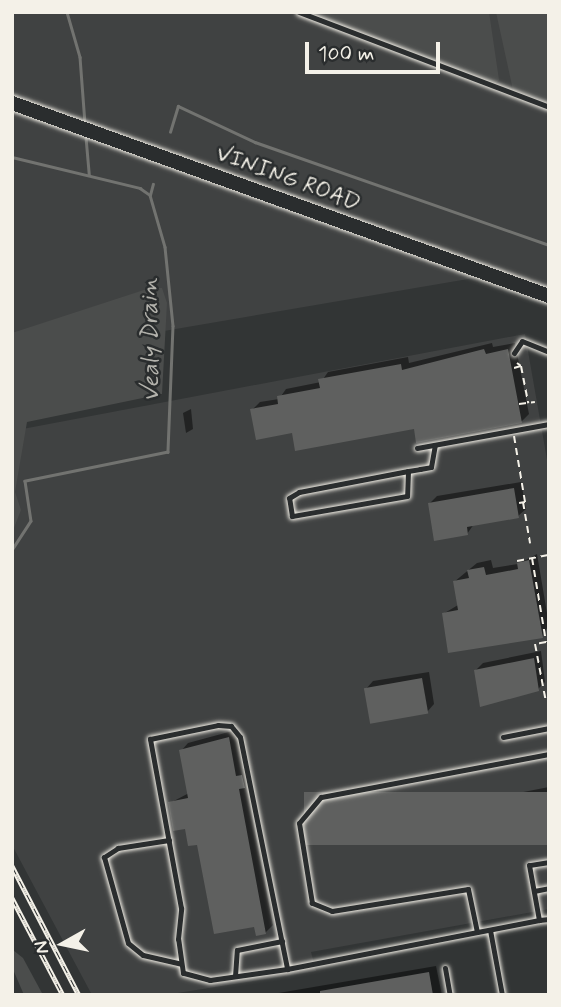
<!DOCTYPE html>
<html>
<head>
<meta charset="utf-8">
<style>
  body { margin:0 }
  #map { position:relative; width:561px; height:1007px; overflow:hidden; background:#323535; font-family:Mynerve,sans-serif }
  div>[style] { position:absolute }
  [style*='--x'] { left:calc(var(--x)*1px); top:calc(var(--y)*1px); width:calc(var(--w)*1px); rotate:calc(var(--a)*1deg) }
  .built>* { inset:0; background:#404242 }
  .green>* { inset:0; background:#4b4d4c }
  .shadow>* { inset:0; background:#0007 }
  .stream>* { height:2.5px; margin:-1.25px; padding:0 1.25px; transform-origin:1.25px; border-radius:1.25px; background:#727370 }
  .building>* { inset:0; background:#5f605f; transform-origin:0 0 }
  .path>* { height:2px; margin-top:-1px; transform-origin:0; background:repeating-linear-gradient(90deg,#f4f1e8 0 7px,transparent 0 12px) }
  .roads { filter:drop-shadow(0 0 2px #f4f1e8) drop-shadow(0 0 2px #f4f1e8) }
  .service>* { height:5px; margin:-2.5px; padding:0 2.5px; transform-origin:2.5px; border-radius:2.5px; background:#2a2d2e }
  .secondary>* { height:14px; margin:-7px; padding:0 7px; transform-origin:7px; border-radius:7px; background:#2a2d2e }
  .rail>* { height:5px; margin-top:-2.5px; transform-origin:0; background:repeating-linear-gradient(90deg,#2a2d2e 0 8px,#f4f1e8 0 16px); box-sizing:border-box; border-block:2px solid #f4f1e8 }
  span { translate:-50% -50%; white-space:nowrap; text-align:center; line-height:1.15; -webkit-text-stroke:5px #2a2d2e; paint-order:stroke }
  .street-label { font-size:23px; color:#f4f1e8 }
  .water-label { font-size:24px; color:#b3b2ac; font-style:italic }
  .frame { position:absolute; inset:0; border:14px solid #f4f1e8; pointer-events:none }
  .north { position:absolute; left:28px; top:909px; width:70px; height:70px; -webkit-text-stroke:5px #2a2d2e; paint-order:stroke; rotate:261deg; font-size:19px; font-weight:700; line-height:28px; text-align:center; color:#f4f1e8 }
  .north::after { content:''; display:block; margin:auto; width:24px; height:32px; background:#f4f1e8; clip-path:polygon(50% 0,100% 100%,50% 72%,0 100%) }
  .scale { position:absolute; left:305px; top:42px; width:135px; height:32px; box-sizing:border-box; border:4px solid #f4f1e8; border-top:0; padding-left:9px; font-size:21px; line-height:24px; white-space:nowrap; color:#f4f1e8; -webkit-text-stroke:5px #2a2d2e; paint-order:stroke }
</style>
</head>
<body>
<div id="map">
  <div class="built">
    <div style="clip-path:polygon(12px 12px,549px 12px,549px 289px,479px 266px,474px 278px,12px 357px)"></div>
    <div style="clip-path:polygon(525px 334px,549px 471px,549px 909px,311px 952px,316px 971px,165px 995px,92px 995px,12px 845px,12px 431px)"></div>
  </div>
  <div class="green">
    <div style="clip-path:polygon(302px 12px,489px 12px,499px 80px,495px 84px)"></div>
    <div style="clip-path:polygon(496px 12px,549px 12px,549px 103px,513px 90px)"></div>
    <div style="clip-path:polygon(150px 288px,162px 288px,167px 303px,162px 394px,27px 422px,15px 492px,21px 510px,12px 533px,12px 333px)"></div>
    <div style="clip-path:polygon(13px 950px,23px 958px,43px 995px,24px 995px,12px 967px)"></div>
  </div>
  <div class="shadow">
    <div style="clip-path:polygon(492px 343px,493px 347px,515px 343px,529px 414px,522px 421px,293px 431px,252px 410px,260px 402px,279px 399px,286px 389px,321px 382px,328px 372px,408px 357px,409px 363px)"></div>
    <div style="clip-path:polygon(191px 409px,193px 429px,186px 433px,183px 413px)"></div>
    <div style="clip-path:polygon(521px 482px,526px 509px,518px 516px,474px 524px,467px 534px,430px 503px,437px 496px)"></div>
    <div style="clip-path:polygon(537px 554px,549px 625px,542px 636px,443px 614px,458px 605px,454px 582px,477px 563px,491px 560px,493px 568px,518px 564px)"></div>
    <div style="clip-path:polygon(541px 651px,545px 682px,538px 689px,476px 670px,483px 663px)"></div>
    <div style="clip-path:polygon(429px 672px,434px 704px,427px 712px,366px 689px,373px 681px)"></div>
    <div style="clip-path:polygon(236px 730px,243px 769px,249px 768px,252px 779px,246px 784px,273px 925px,265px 933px,170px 803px,189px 793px,181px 751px,188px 743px)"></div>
    <div style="clip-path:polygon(549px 787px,549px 843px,310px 839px,318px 832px)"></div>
    <div style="clip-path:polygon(436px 966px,442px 995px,267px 995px)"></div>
  </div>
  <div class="stream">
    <div style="--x:67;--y:12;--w:47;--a:73.9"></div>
    <div style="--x:80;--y:57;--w:66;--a:85.7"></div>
    <div style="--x:170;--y:132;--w:27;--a:-73"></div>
    <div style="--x:178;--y:106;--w:85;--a:25.1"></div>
    <div style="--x:255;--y:142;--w:312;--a:19.3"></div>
    <div style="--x:86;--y:137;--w:38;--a:85"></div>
    <div style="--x:12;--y:157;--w:132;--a:13.6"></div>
    <div style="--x:140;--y:188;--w:12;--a:35"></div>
    <div style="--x:150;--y:195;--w:54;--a:73.9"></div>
    <div style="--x:165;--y:247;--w:79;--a:84.2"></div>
    <div style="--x:173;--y:326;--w:126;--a:92.3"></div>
    <div style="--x:168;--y:452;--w:146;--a:168.5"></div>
    <div style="--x:25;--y:481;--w:40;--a:81.5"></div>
    <div style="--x:31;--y:521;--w:35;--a:123"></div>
    <div style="--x:150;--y:195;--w:11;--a:-75"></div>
  </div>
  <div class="building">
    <div style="clip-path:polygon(484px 349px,486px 354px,508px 349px,522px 423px,416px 443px,414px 429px,295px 451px,292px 433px,256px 440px,250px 409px,278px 404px,277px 396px,320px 388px,318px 379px,401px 364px,402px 370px)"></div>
    <div style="clip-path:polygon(514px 488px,519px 518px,467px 527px,468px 535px,434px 541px,428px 503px)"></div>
    <div style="clip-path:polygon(529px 560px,543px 638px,448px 653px,442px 613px,458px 610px,453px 581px,469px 578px,467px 570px,484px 567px,486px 575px,518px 569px,517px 563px)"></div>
    <div style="clip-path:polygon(534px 658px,539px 691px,480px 707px,474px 670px)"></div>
    <div style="left:422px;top:678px;width:36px;height:59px;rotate:80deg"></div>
    <div style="clip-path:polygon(229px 737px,236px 776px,242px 775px,245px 788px,239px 789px,266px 934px,256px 936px,254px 927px,214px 934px,197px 845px,188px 846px,185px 829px,173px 831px,168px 802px,188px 798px,179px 750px)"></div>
    <div style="left:549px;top:792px;width:53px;height:245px;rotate:90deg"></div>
    <div style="clip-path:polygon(429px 972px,433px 995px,320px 995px,320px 991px)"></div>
  </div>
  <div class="path">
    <div style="--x:521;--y:366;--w:38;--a:79"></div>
    <div style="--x:514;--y:368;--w:7;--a:-16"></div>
    <div style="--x:521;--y:366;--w:5;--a:-143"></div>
    <div style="--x:519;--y:404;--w:16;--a:-7"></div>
    <div style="--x:514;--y:436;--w:67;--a:80.5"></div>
    <div style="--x:525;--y:502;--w:6;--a:171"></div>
    <div style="--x:523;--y:502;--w:42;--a:80.3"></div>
    <div style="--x:532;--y:558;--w:85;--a:80.5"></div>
    <div style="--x:546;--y:642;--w:11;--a:170"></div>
    <div style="--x:535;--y:644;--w:59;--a:79.3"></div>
    <div style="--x:517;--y:561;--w:33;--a:-11"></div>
  </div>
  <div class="roads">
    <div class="service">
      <div style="--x:299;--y:12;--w:267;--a:20.8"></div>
      <div style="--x:514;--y:353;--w:14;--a:-56"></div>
      <div style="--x:522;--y:341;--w:29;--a:22"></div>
      <div style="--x:417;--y:448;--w:134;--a:-10.3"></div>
      <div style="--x:408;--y:471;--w:25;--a:92"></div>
      <div style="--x:407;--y:496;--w:117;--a:170.1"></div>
      <div style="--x:292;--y:516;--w:18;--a:-99"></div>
      <div style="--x:289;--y:498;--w:12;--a:-31"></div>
      <div style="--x:299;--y:492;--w:111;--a:-10.9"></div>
      <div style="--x:408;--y:471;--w:12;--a:-9"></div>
      <div style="--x:420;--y:469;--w:11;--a:-10"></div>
      <div style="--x:431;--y:467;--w:22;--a:-80"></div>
      <div style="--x:503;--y:737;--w:47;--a:-11.1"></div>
      <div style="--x:169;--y:840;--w:52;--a:171.1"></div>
      <div style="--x:118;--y:848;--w:17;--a:147"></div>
      <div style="--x:104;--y:857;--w:89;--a:74.4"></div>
      <div style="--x:128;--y:943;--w:19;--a:39"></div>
      <div style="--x:143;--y:955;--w:39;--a:13"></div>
      <div style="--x:549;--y:862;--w:20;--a:171"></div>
      <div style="--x:529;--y:865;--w:56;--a:79.7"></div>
      <div style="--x:539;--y:920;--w:10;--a:-6"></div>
      <div style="--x:534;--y:891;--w:15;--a:-11"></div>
      <div style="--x:490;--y:930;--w:66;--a:79.5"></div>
      <div style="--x:477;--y:932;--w:44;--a:-101.8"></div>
      <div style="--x:468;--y:889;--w:138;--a:170.8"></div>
      <div style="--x:332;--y:911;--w:22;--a:-158"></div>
      <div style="--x:312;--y:903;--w:81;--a:-99.2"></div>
      <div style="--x:299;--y:823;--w:34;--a:-50"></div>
      <div style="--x:321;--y:797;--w:232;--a:-10.7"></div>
      <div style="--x:445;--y:968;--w:27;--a:80"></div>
      <div style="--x:287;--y:969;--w:78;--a:171.9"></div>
      <div style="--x:210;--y:980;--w:28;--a:-165"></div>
      <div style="--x:183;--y:973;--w:34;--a:-98"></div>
      <div style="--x:178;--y:939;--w:31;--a:-84"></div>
      <div style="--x:181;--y:908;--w:172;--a:-100.4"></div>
      <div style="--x:150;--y:739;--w:69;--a:-11.6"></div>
      <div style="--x:218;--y:725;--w:13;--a:4"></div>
      <div style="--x:231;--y:726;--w:14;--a:51"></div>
      <div style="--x:240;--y:737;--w:237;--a:78.5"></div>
      <div style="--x:287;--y:969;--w:257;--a:-11"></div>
      <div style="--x:235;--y:976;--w:26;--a:-86"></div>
      <div style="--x:237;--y:950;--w:46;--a:-11.3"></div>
    </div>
    <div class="secondary">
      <div style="--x:12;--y:103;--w:571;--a:19.77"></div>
    </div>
  </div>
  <div class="rail">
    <div style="--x:12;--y:866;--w:145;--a:62.6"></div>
    <div style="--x:12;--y:898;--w:110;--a:62.3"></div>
  </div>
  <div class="street-label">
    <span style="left:288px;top:179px;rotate:20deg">VINING ROAD</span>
  </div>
  <div class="water-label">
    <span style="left:151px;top:340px;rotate:-91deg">Vealy Drain</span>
  </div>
  <div class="frame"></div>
  <div class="north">N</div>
  <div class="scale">100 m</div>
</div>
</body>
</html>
